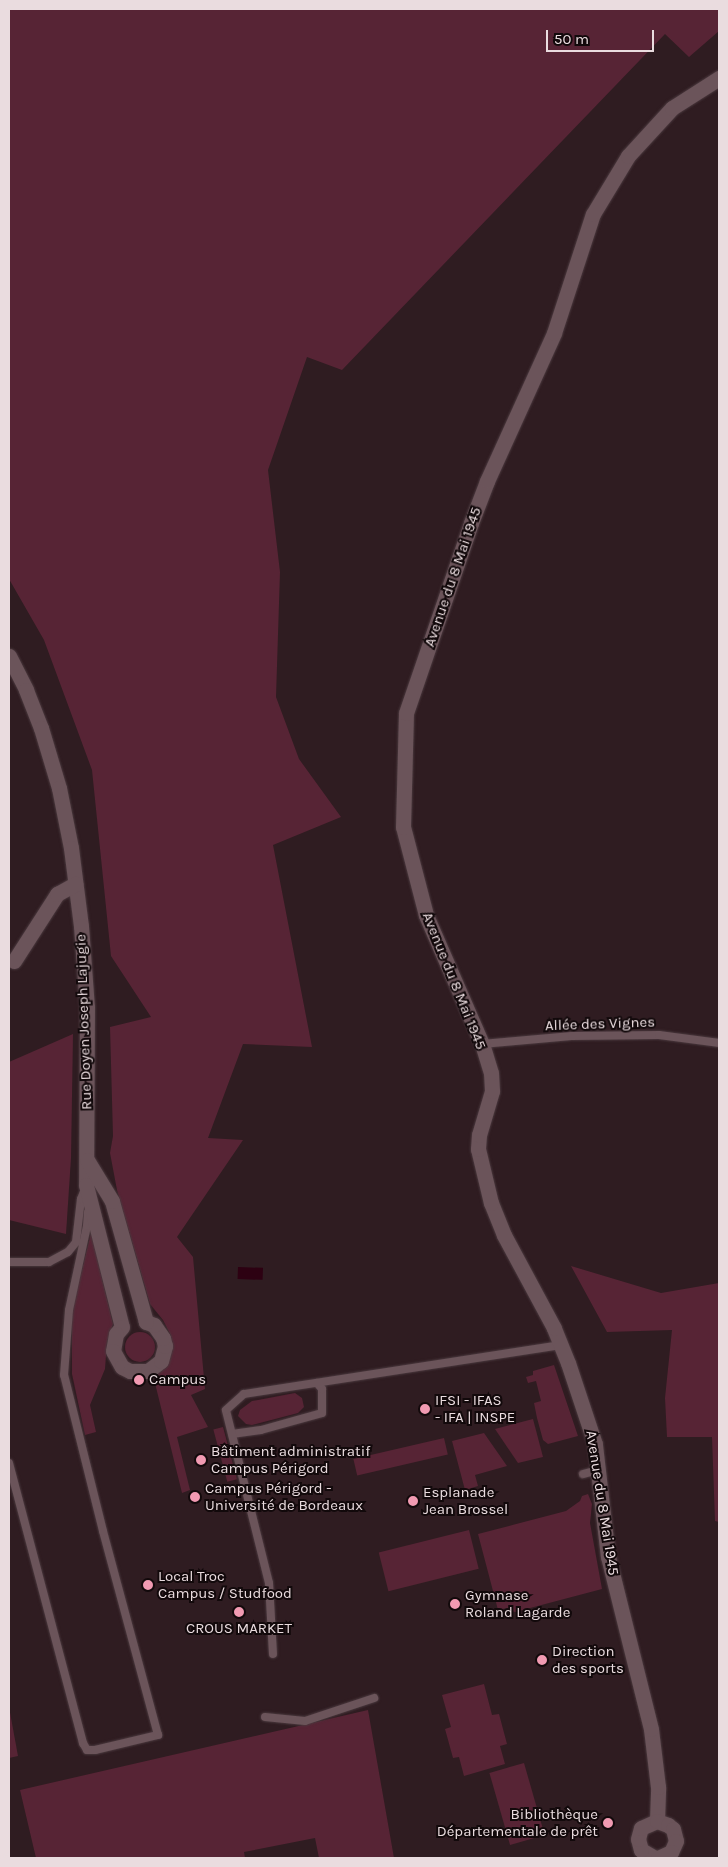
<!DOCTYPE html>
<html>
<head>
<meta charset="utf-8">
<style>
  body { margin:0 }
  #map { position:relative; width:728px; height:1867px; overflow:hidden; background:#2f1c21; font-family:Karla,sans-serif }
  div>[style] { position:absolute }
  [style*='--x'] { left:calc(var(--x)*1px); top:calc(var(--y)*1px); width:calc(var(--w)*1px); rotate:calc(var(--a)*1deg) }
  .green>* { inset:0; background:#572435; transform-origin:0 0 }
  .round { border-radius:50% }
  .water>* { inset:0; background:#2d0112; transform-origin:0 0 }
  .roads { filter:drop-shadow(0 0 1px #4a393e) drop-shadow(0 0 1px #4a393e) }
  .lane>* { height:8px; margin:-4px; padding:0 4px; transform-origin:4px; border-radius:4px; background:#6b545a }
  .street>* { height:15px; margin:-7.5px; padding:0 7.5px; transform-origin:7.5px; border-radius:7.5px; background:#6b545a }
  .dots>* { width:14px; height:14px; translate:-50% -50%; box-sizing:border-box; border:2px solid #12090b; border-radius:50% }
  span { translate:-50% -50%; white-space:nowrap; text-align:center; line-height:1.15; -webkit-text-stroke:4px #12090b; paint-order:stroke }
  .street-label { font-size:15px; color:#eadcdf }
  .poi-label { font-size:15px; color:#eadcdf }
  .left { translate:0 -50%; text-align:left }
  .right { translate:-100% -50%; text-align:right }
  .frame { position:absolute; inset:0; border:10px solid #eadcdf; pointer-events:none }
  .scale { position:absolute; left:546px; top:30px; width:108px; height:22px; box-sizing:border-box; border:2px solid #eadcdf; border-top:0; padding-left:6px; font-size:15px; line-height:18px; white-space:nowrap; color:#eadcdf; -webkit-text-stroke:4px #12090b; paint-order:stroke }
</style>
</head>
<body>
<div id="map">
  <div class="green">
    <div style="clip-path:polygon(9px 9px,719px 9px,719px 31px,689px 57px,665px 34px,342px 370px,307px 357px,268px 470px,280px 572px,276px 697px,299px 759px,341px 817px,273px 845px,312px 1047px,243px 1044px,208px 1138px,243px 1140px,177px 1237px,193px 1257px,205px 1389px,191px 1395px,208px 1427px,177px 1437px,190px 1490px,182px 1493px,153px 1375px,166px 1365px,170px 1357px,171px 1336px,163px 1320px,150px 1304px,117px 1190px,110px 1153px,113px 1136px,110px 1027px,151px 1017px,111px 956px,92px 770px,44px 640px,9px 579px)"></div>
    <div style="clip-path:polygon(73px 1034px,71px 1158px,66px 1234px,9px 1220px,9px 1062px)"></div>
    <div style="clip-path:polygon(91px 1233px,113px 1324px,107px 1342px,105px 1369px,90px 1405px,96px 1432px,85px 1435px,72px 1374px,72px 1310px)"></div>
    <div style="clip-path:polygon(571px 1266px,661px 1293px,719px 1283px,719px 1522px,715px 1521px,712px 1437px,667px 1437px,665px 1398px,672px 1330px,607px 1332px)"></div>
    <div class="round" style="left:125px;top:1332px;width:30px;height:30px"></div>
    <div style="clip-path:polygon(554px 1365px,578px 1436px,548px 1444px,543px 1440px,537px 1418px,534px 1403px,541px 1401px,536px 1381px,528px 1383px,526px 1377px,533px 1375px,533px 1371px)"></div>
    <div style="clip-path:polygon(295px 1393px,302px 1398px,304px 1407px,298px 1413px,252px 1425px,246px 1424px,238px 1416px,240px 1410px,252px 1401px)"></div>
    <div style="clip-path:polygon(533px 1419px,543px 1457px,518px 1463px,495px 1429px)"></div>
    <div style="left:223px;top:1427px;width:54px;height:10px;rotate:75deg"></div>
    <div style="clip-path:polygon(484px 1433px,507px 1466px,475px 1475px,478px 1486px,465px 1490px,452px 1441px)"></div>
    <div style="left:444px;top:1438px;width:17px;height:93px;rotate:77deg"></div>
    <div style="clip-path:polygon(588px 1494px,592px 1504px,590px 1523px,602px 1589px,515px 1612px,508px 1610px,507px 1608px,498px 1610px,478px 1534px,566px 1511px,580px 1501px,582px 1496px)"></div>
    <div style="left:469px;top:1530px;width:40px;height:93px;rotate:76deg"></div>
    <div style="clip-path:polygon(484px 1684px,492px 1715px,499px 1714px,507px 1744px,500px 1746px,505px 1764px,464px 1776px,459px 1757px,453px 1758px,445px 1729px,451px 1727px,442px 1695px)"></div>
    <div style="clip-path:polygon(9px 1707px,18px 1756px,9px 1758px)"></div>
    <div style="clip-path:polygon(368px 1710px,394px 1858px,319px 1858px,315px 1838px,244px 1852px,245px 1858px,36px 1858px,20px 1790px)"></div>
    <div style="left:524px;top:1763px;width:75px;height:36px;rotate:74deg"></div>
  </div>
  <div class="water">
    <div style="left:238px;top:1267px;width:25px;height:12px;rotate:2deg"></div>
  </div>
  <div class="roads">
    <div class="lane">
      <div style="--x:482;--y:1044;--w:90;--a:-5.1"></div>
      <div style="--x:572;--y:1036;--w:87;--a:-0.7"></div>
      <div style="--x:659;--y:1035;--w:61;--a:7.6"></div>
      <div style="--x:9;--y:1262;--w:40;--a:0"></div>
      <div style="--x:49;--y:1262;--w:21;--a:-28"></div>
      <div style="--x:68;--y:1252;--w:13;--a:-51"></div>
      <div style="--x:76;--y:1242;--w:43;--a:-83.4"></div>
      <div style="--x:81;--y:1199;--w:11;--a:-68"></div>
      <div style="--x:232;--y:1434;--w:29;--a:-8"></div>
      <div style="--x:261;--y:1430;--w:63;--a:-15.6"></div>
      <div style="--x:322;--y:1413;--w:24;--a:-90"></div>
      <div style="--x:322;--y:1389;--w:8;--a:-130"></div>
      <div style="--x:9;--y:1463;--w:290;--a:75.2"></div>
      <div style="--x:83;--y:1743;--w:8;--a:60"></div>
      <div style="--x:87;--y:1750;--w:8;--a:0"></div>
      <div style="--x:95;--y:1750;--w:65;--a:-13.4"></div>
      <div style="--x:158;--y:1735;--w:211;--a:-105.1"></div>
      <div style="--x:103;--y:1531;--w:161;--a:-104"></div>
      <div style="--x:64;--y:1375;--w:65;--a:-85.6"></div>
      <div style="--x:69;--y:1310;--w:86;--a:-77.9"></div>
      <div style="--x:87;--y:1226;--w:14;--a:-86"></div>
      <div style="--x:583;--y:1474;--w:16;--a:-15"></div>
      <div style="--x:273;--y:1654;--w:71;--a:-93.2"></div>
      <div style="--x:269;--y:1583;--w:178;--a:-104"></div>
      <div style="--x:226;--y:1410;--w:24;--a:-42"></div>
      <div style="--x:244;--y:1394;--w:320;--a:-8.8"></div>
      <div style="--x:265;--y:1717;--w:40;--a:5.7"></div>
      <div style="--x:305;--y:1721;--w:73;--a:-18.4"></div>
    </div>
    <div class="street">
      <div style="--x:9;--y:656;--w:38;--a:63"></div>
      <div style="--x:26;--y:690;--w:41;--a:68.5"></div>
      <div style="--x:41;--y:728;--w:63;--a:73.3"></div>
      <div style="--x:59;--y:788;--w:61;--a:78.7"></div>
      <div style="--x:71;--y:848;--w:79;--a:82.7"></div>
      <div style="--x:81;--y:926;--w:81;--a:85.8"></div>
      <div style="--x:87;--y:1007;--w:178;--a:90.3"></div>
      <div style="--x:86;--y:1185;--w:146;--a:75.8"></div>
      <div style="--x:122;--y:1327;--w:9;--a:131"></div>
      <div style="--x:116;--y:1334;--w:17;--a:100"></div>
      <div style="--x:113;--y:1351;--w:18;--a:61"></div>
      <div style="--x:122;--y:1367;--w:9;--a:27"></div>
      <div style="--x:130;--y:1371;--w:18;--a:0"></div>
      <div style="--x:148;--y:1371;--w:16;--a:-38"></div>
      <div style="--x:161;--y:1361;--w:16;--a:-75"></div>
      <div style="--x:165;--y:1346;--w:8;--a:-104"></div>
      <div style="--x:163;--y:1338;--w:16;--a:-125"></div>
      <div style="--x:154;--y:1325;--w:9;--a:-159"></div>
      <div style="--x:146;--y:1322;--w:126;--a:-105.7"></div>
      <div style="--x:112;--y:1201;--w:48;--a:-121.4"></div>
      <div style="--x:14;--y:961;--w:80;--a:-57.3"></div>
      <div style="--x:57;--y:894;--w:21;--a:-29"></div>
      <div style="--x:657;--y:1821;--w:34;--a:-88"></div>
      <div style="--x:658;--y:1787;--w:58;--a:-96.9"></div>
      <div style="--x:651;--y:1729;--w:177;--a:-104"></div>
      <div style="--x:608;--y:1557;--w:114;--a:-96.6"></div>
      <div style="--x:595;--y:1444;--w:85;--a:-108.4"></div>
      <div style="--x:568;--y:1363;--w:38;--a:-112"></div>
      <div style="--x:554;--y:1328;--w:106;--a:-118.3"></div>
      <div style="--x:504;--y:1235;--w:35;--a:-112"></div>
      <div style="--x:491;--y:1203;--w:56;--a:-103.5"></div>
      <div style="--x:478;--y:1149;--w:14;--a:-86"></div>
      <div style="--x:479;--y:1135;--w:46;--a:-73.5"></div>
      <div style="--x:492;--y:1091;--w:18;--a:-93"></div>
      <div style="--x:491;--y:1073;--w:30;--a:-107"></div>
      <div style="--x:482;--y:1044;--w:141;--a:-113.5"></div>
      <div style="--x:426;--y:915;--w:91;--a:-104.6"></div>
      <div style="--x:403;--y:827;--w:114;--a:-88.5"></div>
      <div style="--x:406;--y:713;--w:201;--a:-71.1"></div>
      <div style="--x:471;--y:523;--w:45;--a:-69.1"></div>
      <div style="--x:487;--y:481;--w:162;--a:-65.6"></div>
      <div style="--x:554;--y:333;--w:125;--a:-71.9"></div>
      <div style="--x:593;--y:214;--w:68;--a:-58.9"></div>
      <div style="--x:628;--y:156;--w:65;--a:-47.5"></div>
      <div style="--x:672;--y:108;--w:56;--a:-32.6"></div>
      <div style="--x:655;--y:1858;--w:16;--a:-150"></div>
      <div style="--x:641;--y:1850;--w:11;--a:-105"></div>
      <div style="--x:638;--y:1839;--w:11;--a:-75"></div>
      <div style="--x:641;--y:1828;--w:17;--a:-24"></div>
      <div style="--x:657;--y:1821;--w:12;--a:20"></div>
      <div style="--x:668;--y:1825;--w:6;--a:39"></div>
      <div style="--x:673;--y:1829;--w:12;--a:76"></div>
      <div style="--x:676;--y:1841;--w:12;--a:114"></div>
      <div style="--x:671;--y:1852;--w:14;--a:155"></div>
    </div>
  </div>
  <div class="dots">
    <div style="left:139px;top:1380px;background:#f19ab2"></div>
    <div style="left:425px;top:1409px;background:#f19ab2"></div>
    <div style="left:201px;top:1460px;background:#f19ab2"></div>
    <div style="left:195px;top:1497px;background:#f19ab2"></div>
    <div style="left:413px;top:1501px;background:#f19ab2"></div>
    <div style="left:148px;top:1585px;background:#f19ab2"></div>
    <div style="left:455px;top:1604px;background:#f19ab2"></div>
    <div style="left:239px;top:1612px;background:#f19ab2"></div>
    <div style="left:542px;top:1660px;background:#f19ab2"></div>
    <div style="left:608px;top:1823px;background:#f19ab2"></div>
  </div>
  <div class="street-label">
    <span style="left:453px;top:577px;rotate:-71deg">Avenue du 8 Mai 1945</span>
    <span style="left:454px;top:981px;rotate:68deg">Avenue du 8 Mai 1945</span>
    <span style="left:84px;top:1022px;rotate:-92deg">Rue Doyen Joseph Lajugie</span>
    <span style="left:600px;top:1024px;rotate:-2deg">Allée des Vignes</span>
    <span style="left:602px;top:1503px;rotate:81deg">Avenue du 8 Mai 1945</span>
  </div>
  <div class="poi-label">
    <span class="left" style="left:149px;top:1380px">Campus</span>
    <span class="left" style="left:435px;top:1409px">IFSI - IFAS<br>- IFA | INSPE</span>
    <span class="left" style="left:211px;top:1460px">Bâtiment administratif<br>Campus Périgord</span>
    <span class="left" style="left:205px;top:1497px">Campus Périgord -<br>Université de Bordeaux</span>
    <span class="left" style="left:423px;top:1501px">Esplanade<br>Jean Brossel</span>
    <span class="left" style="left:158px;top:1585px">Local Troc<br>Campus / Studfood</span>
    <span class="left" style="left:465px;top:1604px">Gymnase<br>Roland Lagarde</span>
    <span style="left:239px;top:1629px">CROUS MARKET</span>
    <span class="left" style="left:552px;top:1660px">Direction<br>des sports</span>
    <span class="right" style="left:598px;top:1823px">Bibliothèque<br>Départementale de prêt</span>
  </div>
  <div class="frame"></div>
  <div class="scale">50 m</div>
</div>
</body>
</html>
